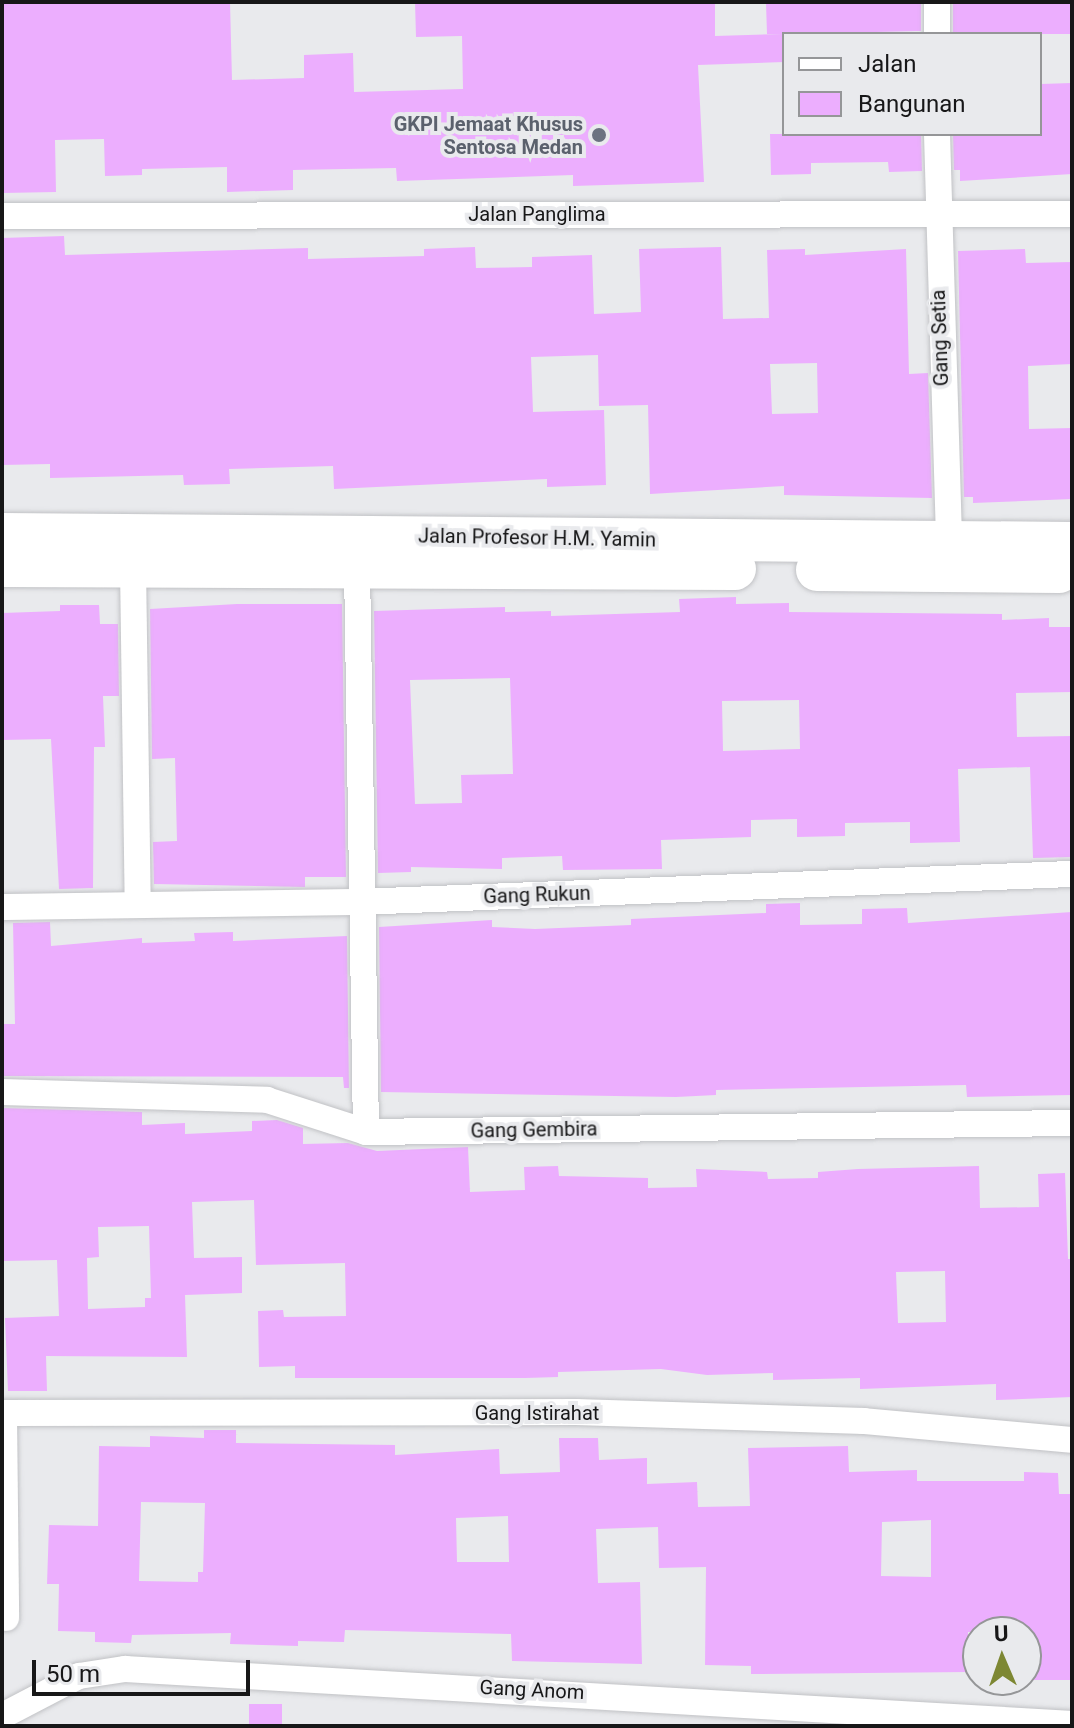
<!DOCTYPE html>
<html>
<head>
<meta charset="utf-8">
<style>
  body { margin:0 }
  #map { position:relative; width:1074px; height:1728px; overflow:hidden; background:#e9eaed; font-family:Roboto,sans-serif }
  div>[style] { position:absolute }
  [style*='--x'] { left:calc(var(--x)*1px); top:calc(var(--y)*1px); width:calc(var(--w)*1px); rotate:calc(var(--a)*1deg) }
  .building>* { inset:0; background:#ecaefe; transform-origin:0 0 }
  .roads { filter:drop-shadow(0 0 2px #c1c2c5) drop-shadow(0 0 2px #c1c2c5) }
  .minor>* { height:26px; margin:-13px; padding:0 13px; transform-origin:13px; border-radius:13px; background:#fff }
  .primary>* { height:42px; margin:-21px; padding:0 21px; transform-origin:21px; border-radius:21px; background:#fff }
  .dots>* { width:22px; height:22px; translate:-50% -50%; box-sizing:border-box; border:4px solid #e9eaed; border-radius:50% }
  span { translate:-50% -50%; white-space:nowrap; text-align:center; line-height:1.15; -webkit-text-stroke:8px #e9eaed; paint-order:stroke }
  .worship-label { font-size:20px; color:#5b616d; font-weight:700 }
  .right { translate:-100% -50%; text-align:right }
  .street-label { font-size:20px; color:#171718 }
  .frame { position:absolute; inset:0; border:4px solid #171718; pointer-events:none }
  .legend { position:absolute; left:782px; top:32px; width:260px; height:104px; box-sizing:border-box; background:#e9eaed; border:2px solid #959698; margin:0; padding:10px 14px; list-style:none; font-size:24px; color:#171718 }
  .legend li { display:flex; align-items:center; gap:16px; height:40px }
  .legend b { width:40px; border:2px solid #959698 }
  .north { position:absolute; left:962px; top:1616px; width:80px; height:80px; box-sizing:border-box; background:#e9eaed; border:2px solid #959698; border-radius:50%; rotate:358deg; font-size:22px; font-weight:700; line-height:32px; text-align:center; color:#171718 }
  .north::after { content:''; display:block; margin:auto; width:28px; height:36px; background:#7d8733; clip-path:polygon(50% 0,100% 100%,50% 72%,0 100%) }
  .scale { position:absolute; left:32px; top:1660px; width:218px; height:36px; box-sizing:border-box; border:4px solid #171718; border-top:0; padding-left:10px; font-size:24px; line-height:28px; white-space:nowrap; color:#171718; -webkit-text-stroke:6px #e9eaed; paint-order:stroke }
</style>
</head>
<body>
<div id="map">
  <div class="building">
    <div style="clip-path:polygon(4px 2px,230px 2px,232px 80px,304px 78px,304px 55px,353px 53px,354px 92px,463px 89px,462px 36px,416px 37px,415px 2px,715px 2px,715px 36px,783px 34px,767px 34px,766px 3px,921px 2px,921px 31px,784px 34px,784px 62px,698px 65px,704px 182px,573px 186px,573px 175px,397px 181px,396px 168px,293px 170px,293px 190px,227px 192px,227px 167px,142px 169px,142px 175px,105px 176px,104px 139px,55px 140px,56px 192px,2px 193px)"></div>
    <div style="left:953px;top:2px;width:119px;height:32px"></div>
    <div style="clip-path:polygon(1072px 83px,1072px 174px,960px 181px,960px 170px,954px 170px,953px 134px,1042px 134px,1041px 84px)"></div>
    <div style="clip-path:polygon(770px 134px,921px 134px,922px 171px,889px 172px,888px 162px,811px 163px,811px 174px,771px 175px)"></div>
    <div style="clip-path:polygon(evenodd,64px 236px,65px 255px,308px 248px,308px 259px,424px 256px,424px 249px,475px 247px,476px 268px,532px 267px,532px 257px,592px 255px,594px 314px,641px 312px,639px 249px,721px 247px,723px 319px,769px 318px,767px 250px,805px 249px,805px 255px,906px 249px,909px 374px,928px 373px,932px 498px,784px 495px,784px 486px,650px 494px,648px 405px,599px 406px,598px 355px,531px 357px,533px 412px,604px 410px,606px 485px,547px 487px,547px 479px,334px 489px,333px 466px,229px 469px,230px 484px,184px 485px,183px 475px,50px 478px,50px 464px,2px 465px,2px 238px,64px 236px,817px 363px,818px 413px,772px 414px,770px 364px,817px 363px)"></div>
    <div style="clip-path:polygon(1025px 249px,1026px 263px,1072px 262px,1072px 364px,1028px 366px,1029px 429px,1072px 428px,1072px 499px,973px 503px,973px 497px,964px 497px,958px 251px)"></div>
    <div style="clip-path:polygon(evenodd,736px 597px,736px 604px,789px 603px,789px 612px,1002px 614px,1002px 620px,1049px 618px,1049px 627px,1072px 627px,1072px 692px,1016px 693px,1017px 737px,1072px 736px,1072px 857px,1033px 858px,1030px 767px,958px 769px,960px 842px,910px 843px,910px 822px,845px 823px,845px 836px,797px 837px,797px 819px,751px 820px,751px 837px,661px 840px,662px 869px,563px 870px,562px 856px,502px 858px,502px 869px,411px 867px,411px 872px,378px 873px,374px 611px,505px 607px,505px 612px,551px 611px,551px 616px,680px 612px,679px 599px,736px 597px,510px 678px,513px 774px,461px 775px,462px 803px,415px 804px,410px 680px,510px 678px,736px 597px,799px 700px,800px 749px,723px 751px,722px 701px,799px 700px)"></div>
    <div style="clip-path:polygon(237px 604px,342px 604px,346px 877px,305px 877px,305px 887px,154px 884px,153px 842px,177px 841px,175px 758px,152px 759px,150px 609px)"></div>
    <div style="clip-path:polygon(60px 605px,99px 605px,100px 624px,118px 624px,119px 696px,103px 696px,105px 747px,94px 747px,93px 888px,59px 889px,51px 739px,2px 740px,2px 613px,60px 611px)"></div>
    <div style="clip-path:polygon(800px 903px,800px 925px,862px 924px,862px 909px,907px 908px,908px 923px,1072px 912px,1072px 1095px,967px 1097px,966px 1085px,716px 1090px,716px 1095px,676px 1097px,381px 1092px,379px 927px,492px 920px,492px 927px,535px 929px,631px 925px,631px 919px,766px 913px,766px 904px)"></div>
    <div style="clip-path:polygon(50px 922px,51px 946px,142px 938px,142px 943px,195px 941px,194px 933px,233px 932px,233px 941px,347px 936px,349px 1088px,344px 1088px,343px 1077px,2px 1076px,2px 1024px,15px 1024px,13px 923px)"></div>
    <div style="clip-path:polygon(evenodd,2px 1108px,142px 1112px,142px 1125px,185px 1123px,185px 1134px,252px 1131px,252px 1121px,277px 1120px,303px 1128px,303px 1144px,348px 1143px,377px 1151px,468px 1147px,470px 1192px,525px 1190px,524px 1167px,558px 1166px,559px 1176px,648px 1178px,648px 1188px,697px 1187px,696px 1169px,767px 1172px,768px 1179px,818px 1178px,818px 1172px,858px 1169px,979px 1166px,980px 1208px,1039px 1207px,1038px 1174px,1065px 1173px,1068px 1259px,1072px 1259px,1072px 1397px,996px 1400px,996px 1384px,860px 1389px,860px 1378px,773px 1380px,773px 1373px,707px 1375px,661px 1369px,558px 1372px,558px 1377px,525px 1378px,295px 1378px,295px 1366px,259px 1367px,258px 1311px,283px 1310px,284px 1317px,346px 1316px,345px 1263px,256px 1265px,254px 1200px,192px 1202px,194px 1258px,242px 1257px,242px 1293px,185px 1295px,187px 1357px,46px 1356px,47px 1391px,8px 1391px,5px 1318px,59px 1316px,57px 1260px,2px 1261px,2px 1108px,149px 1226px,151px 1298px,145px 1298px,145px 1307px,88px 1309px,87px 1258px,99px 1257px,98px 1227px,149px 1226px,2px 1108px,945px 1271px,946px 1322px,898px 1323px,896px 1272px,945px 1271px)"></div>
    <div style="clip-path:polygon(evenodd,204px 1430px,236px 1430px,236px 1443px,395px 1445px,395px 1455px,499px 1449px,500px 1474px,560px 1472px,559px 1438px,598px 1438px,599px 1460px,647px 1458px,647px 1484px,697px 1482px,698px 1507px,750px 1506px,748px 1448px,848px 1446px,849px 1472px,917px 1470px,917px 1481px,1024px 1481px,1024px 1472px,1058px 1473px,1059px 1494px,1072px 1494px,1072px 1680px,1026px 1680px,1026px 1632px,968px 1632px,968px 1672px,751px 1674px,751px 1666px,705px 1665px,706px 1567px,659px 1568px,658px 1527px,596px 1529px,598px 1583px,640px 1582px,642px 1664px,512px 1661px,511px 1634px,345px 1630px,344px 1642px,298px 1641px,298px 1646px,230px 1644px,231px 1633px,132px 1635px,131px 1643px,95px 1642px,95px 1632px,58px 1631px,59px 1584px,47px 1584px,49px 1525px,98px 1526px,99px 1446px,150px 1447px,150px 1436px,204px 1438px,204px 1430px,141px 1502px,205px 1503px,203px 1572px,198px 1572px,198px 1582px,139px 1581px,141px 1502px,204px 1430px,508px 1516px,509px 1562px,457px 1562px,456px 1518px,508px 1516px,204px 1430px,931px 1520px,931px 1577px,881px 1576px,882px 1522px,931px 1520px)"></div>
    <div style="left:249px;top:1704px;width:33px;height:22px"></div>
  </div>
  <div class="roads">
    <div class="minor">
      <div style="--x:937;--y:2;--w:32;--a:90"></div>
      <div style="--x:937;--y:134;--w:407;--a:88.3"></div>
      <div style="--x:2;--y:216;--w:1070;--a:-0.11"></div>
      <div style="--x:133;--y:566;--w:338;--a:89.2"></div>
      <div style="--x:357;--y:566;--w:566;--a:89.09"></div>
      <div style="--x:2;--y:907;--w:356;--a:-0.8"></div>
      <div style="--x:358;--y:902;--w:715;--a:-2.25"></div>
      <div style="--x:2;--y:1092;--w:265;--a:1.7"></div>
      <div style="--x:267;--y:1100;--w:104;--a:17.9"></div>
      <div style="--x:366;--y:1132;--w:706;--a:-0.73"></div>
      <div style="--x:2;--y:1413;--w:574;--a:-0.1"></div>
      <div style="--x:576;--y:1412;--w:288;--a:1.8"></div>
      <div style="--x:864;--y:1421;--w:209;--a:5.2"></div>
      <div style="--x:4;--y:1413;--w:205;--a:89.4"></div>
      <div style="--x:2;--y:1716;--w:87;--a:-27.5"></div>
      <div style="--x:79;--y:1676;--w:47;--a:-8.7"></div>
      <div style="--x:125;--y:1669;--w:949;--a:3.32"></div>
    </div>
    <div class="primary">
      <div style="--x:2;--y:534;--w:1070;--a:0.48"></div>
      <div style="--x:2;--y:566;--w:733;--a:0.23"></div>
      <div style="--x:817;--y:570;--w:242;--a:0.5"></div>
    </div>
  </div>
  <div class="dots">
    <div style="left:599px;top:135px;background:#6b7280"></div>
  </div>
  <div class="worship-label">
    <span class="right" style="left:583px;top:136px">GKPI Jemaat Khusus<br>Sentosa Medan</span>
  </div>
  <div class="street-label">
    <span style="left:537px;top:214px">Jalan Panglima</span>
    <span style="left:940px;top:338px;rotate:-92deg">Gang Setia</span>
    <span style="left:537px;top:538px;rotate:1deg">Jalan Profesor H.M. Yamin</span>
    <span style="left:537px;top:895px;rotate:-2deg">Gang Rukun</span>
    <span style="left:534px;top:1130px;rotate:-1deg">Gang Gembira</span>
    <span style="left:537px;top:1413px">Gang Istirahat</span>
    <span style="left:532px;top:1690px;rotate:3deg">Gang Anom</span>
  </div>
  <div class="frame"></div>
  <ul class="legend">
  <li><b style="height:10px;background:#fff"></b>Jalan</li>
  <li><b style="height:22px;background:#ecaefe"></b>Bangunan</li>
  </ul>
  <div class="north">U</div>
  <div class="scale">50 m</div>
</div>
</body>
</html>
